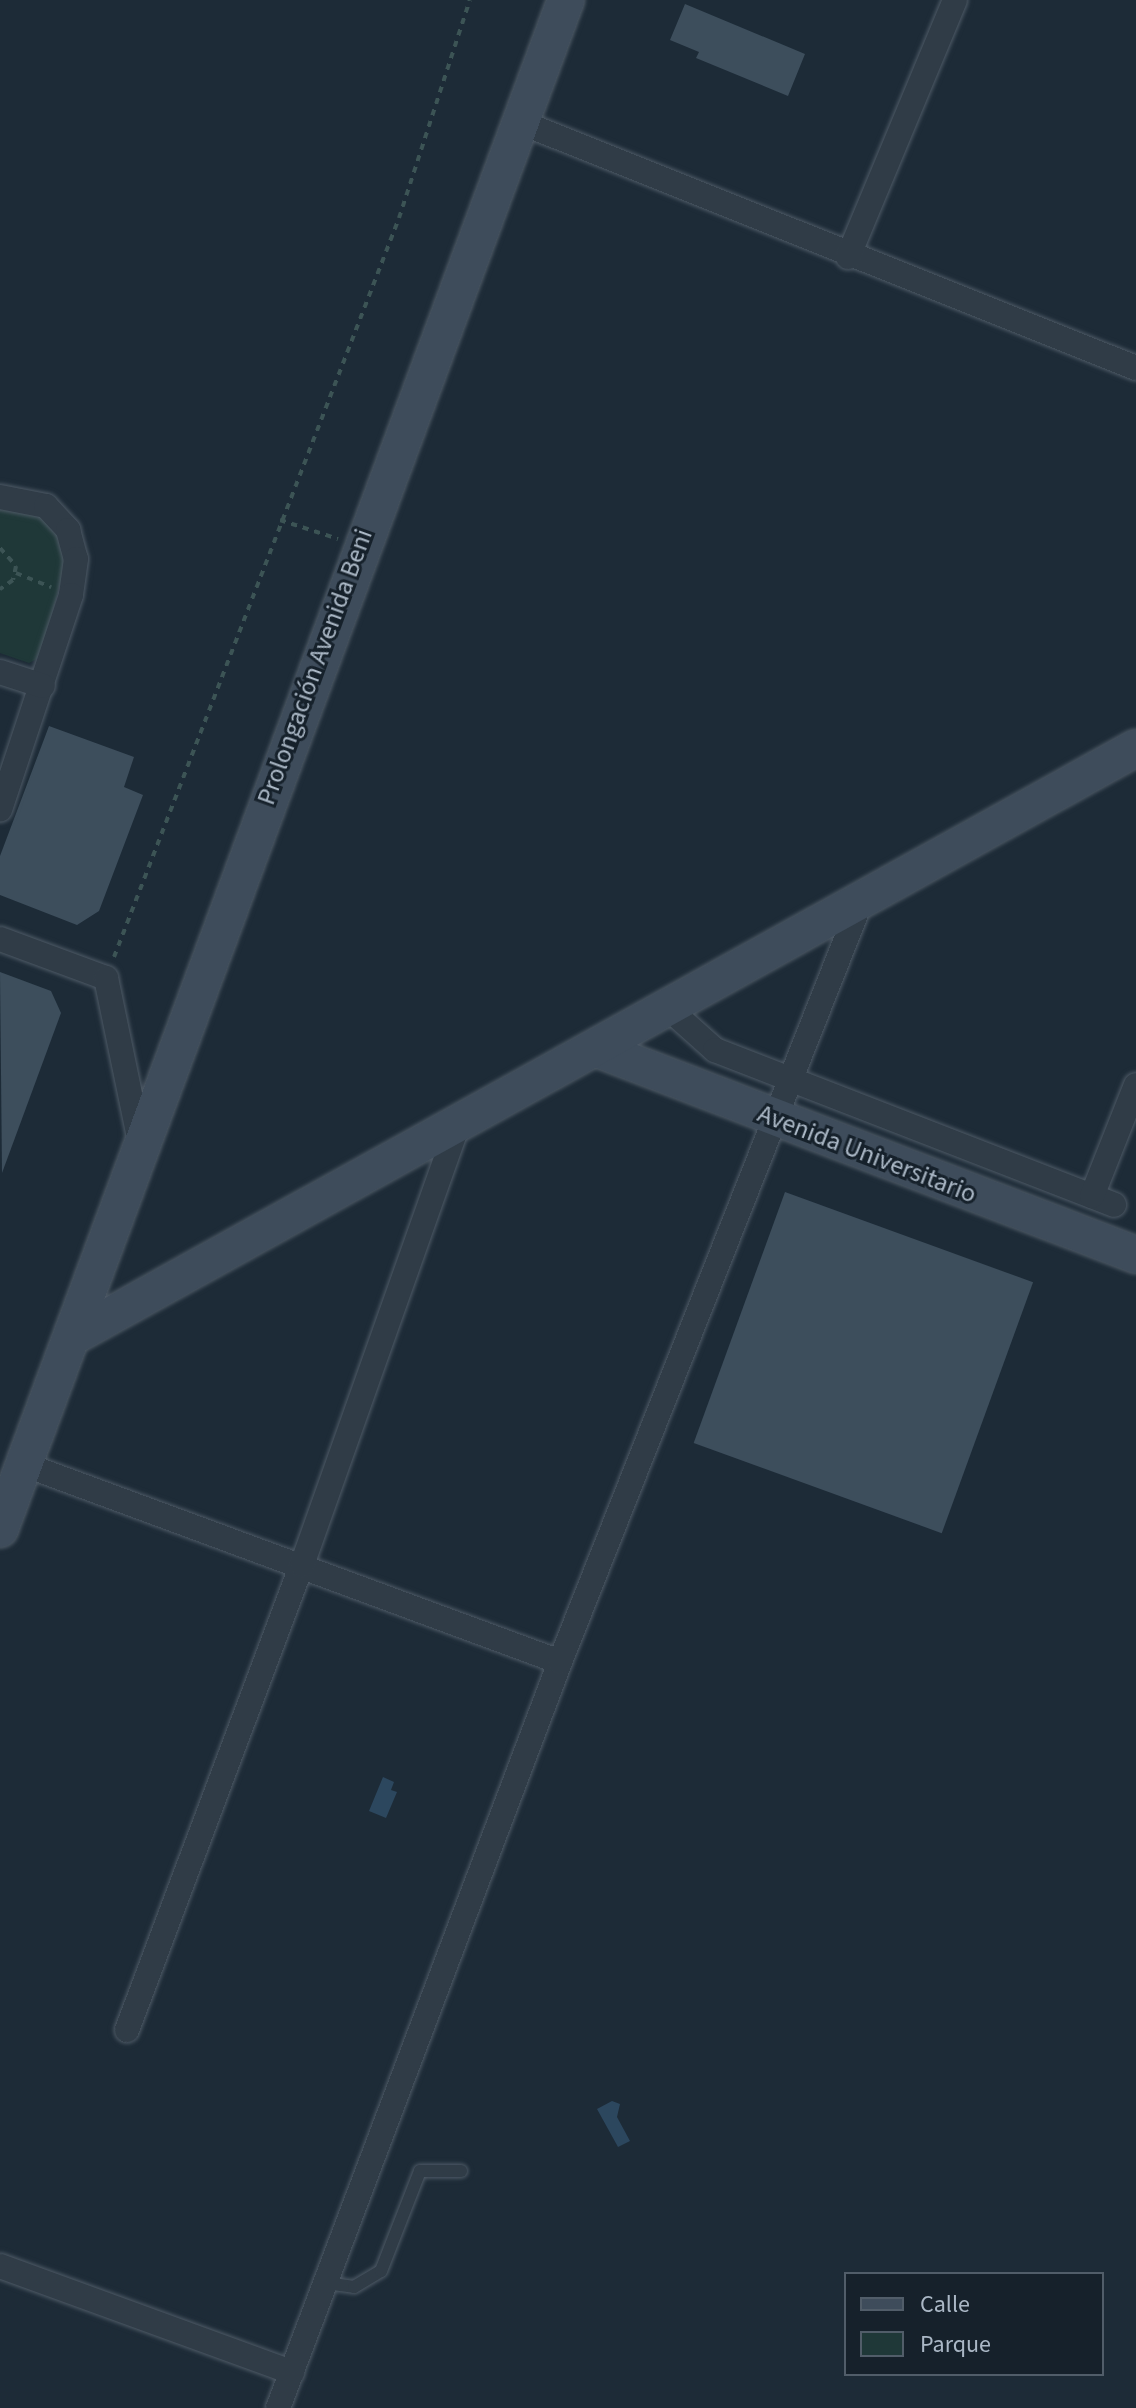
<!DOCTYPE html>
<html>
<head>
<meta charset="utf-8">
<style>
  body { margin:0 }
  #map { position:relative; width:1136px; height:2408px; overflow:hidden; background:#1d2b37; font-family:"Source Sans 3",sans-serif }
  div>[style] { position:absolute }
  [style*='--x'] { left:calc(var(--x)*1px); top:calc(var(--y)*1px); width:calc(var(--w)*1px); rotate:calc(var(--a)*1deg) }
  .green>* { inset:0; background:#1f3838 }
  .water>* { inset:0; background:#2c475e }
  .building>* { inset:0; background:#3d4e5c; transform-origin:0 0 }
  .path>* { height:4px; margin-top:-2px; transform-origin:0; background:repeating-linear-gradient(90deg,#3c5455 0 6px,transparent 0 12px) }
  .roads { filter:drop-shadow(0 0 2px #4e5a66) drop-shadow(0 0 2px #4e5a66) }
  .lane>* { height:12px; margin:-6px; padding:0 6px; transform-origin:6px; border-radius:6px; background:#303c47 }
  .street>* { height:24px; margin:-12px; padding:0 12px; transform-origin:12px; border-radius:12px; background:#303c47 }
  .secondary>* { height:36px; margin:-18px; padding:0 18px; transform-origin:18px; border-radius:18px; background:#3e4c5b }
  span { translate:-50% -50%; white-space:nowrap; text-align:center; line-height:1.15; -webkit-text-stroke:6px #16212b; paint-order:stroke }
  .street-label { font-size:26px; color:#aab7c5 }
  .legend { position:absolute; left:844px; top:2272px; width:260px; height:104px; box-sizing:border-box; background:#16212b; border:2px solid #515d69; margin:0; padding:10px 14px; list-style:none; font-size:24px; color:#aab7c5 }
  .legend li { display:flex; align-items:center; gap:16px; height:40px }
  .legend b { width:40px; border:2px solid #515d69 }
</style>
</head>
<body>
<div id="map">
  <div class="green">
    <div style="clip-path:polygon(0 506px,39px 513px,53px 524px,66px 561px,41px 657px,29px 663px,0 653px)"></div>
  </div>
  <div class="water">
    <div style="clip-path:polygon(383px 1777px,394px 1782px,391px 1790px,397px 1792px,386px 1818px,369px 1811px)"></div>
    <div style="clip-path:polygon(612px 2101px,620px 2104px,617px 2117px,630px 2141px,618px 2147px,597px 2109px)"></div>
  </div>
  <div class="building">
    <div style="clip-path:polygon(685px 4px,805px 54px,788px 96px,696px 58px,699px 52px,670px 40px)"></div>
    <div style="clip-path:polygon(49px 726px,134px 757px,124px 787px,143px 795px,99px 911px,77px 925px,0 895px,0 856px)"></div>
    <div style="clip-path:polygon(0 972px,51px 991px,61px 1013px,2px 1173px)"></div>
    <div style="left:785px;top:1192px;width:264px;height:267px;rotate:20deg"></div>
  </div>
  <div class="path">
    <div style="--x:280;--y:520;--w:61;--a:18.1"></div>
    <div style="--x:0;--y:548;--w:24;--a:48"></div>
    <div style="--x:16;--y:566;--w:14;--a:102"></div>
    <div style="--x:13;--y:580;--w:16;--a:145"></div>
    <div style="--x:16;--y:573;--w:38;--a:22"></div>
    <div style="--x:114;--y:957;--w:792;--a:-68.91"></div>
    <div style="--x:399;--y:218;--w:229;--a:-72"></div>
  </div>
  <div class="roads">
    <div class="lane">
      <div style="--x:326;--y:2283;--w:28;--a:8"></div>
      <div style="--x:354;--y:2287;--w:31;--a:-31"></div>
      <div style="--x:381;--y:2271;--w:107;--a:-68.7"></div>
      <div style="--x:420;--y:2171;--w:41;--a:0"></div>
    </div>
    <div class="street">
      <div style="--x:520;--y:122;--w:663;--a:21.77"></div>
      <div style="--x:848;--y:257;--w:278;--a:-67.4"></div>
      <div style="--x:0;--y:497;--w:47;--a:11.1"></div>
      <div style="--x:46;--y:506;--w:33;--a:47"></div>
      <div style="--x:68;--y:530;--w:30;--a:75"></div>
      <div style="--x:76;--y:559;--w:36;--a:98"></div>
      <div style="--x:71;--y:595;--w:226;--a:108.3"></div>
      <div style="--x:0;--y:672;--w:45;--a:18"></div>
      <div style="--x:0;--y:939;--w:113;--a:20.2"></div>
      <div style="--x:106;--y:978;--w:173;--a:78.3"></div>
      <div style="--x:668;--y:1008;--w:63;--a:41.8"></div>
      <div style="--x:715;--y:1050;--w:428;--a:21.2"></div>
      <div style="--x:1092;--y:1196;--w:119;--a:-68.4"></div>
      <div style="--x:23;--y:1464;--w:572;--a:20.24"></div>
      <div style="--x:127;--y:2030;--w:497;--a:-69.4"></div>
      <div style="--x:302;--y:1565;--w:462;--a:-70.5"></div>
      <div style="--x:0;--y:2266;--w:311;--a:20"></div>
      <div style="--x:278;--y:2408;--w:798;--a:-69.29"></div>
      <div style="--x:560;--y:1662;--w:821;--a:-68.41"></div>
    </div>
    <div class="secondary">
      <div style="--x:600;--y:1050;--w:574;--a:20.93"></div>
      <div style="--x:72;--y:1337;--w:1216;--a:-28.97"></div>
      <div style="--x:0;--y:1529;--w:1630;--a:-69.69"></div>
    </div>
  </div>
  <div class="street-label">
    <span style="left:315px;top:667px;rotate:-70deg">Prolongación Avenida Beni</span>
    <span style="left:867px;top:1154px;rotate:21deg">Avenida Universitario</span>
  </div>
  <ul class="legend">
  <li><b style="height:10px;background:#3e4c5b"></b>Calle</li>
  <li><b style="height:22px;background:#1f3838"></b>Parque</li>
  </ul>
</div>
</body>
</html>
